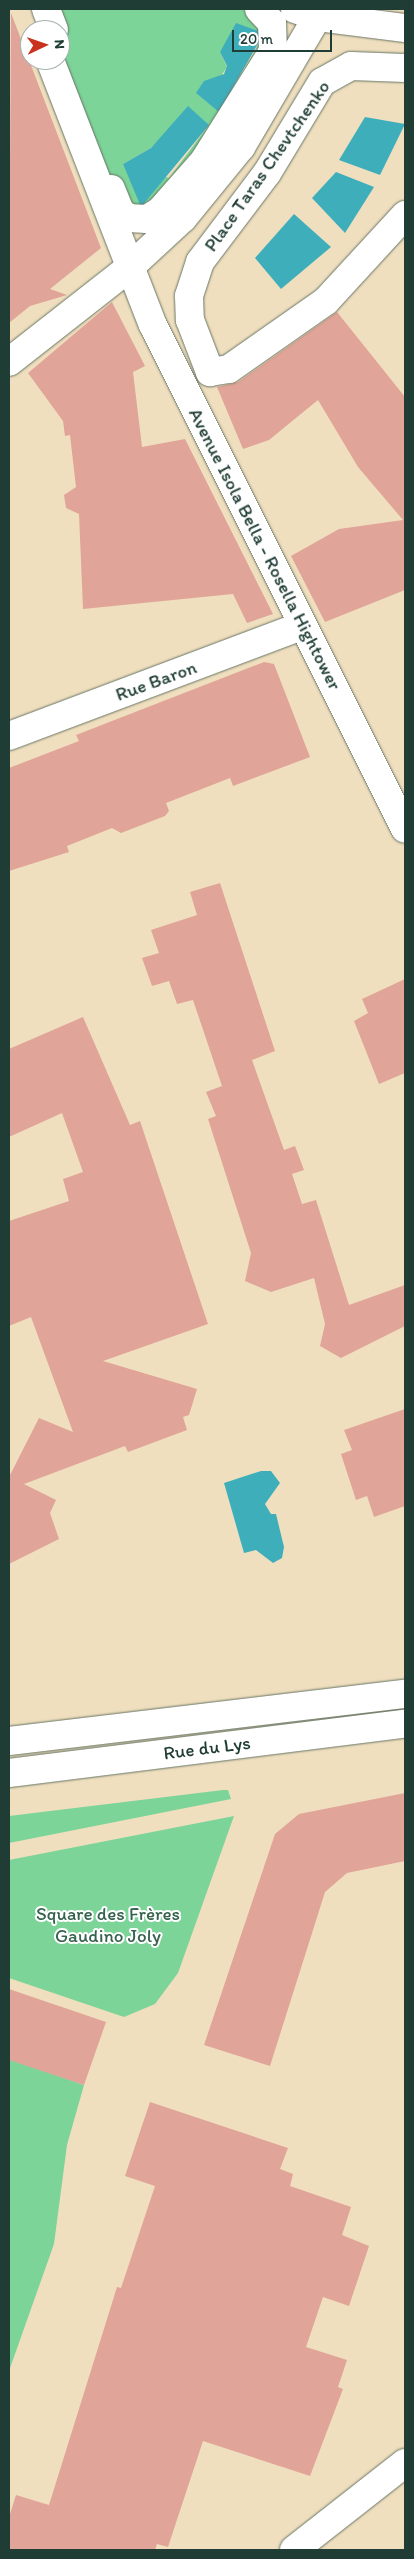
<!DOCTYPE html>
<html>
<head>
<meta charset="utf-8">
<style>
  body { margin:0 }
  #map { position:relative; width:414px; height:2559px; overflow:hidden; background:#f0dfbf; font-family:Itim,sans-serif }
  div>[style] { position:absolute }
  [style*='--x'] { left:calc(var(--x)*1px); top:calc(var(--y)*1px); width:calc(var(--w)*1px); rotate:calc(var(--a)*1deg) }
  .green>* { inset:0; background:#7dd499 }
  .water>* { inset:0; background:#3faebb }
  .building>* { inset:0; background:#e0a498 }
  .roads { filter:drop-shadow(0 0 1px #687665) drop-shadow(0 0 1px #687665) }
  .street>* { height:28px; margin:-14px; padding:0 14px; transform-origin:14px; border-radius:14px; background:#fff }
  .secondary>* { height:28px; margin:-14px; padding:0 14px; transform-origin:14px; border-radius:14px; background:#fff }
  span { translate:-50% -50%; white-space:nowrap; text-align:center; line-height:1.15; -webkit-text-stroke:4px #fff; paint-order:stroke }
  .street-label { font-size:19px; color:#1f3d34 }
  .park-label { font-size:19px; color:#36634d }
  .frame { position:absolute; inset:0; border:10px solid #1f3d34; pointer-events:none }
  .north { position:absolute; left:20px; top:20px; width:50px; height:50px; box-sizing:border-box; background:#fff; border:1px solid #a5b1ae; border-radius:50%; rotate:87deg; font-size:14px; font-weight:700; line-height:20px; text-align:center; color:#1f3d34 }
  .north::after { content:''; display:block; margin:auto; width:18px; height:22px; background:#c8321e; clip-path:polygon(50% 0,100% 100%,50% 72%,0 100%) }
  .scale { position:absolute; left:232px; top:30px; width:100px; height:22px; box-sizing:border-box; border:2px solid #1f3d34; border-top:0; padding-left:6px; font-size:15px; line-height:18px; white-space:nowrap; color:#1f3d34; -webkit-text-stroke:4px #fff; paint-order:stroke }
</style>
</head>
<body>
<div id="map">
  <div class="green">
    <div style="clip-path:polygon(evenodd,46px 9px,259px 9px,276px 36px,160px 211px,120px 211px,60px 46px,60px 30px,46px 9px,264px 33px,254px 53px,219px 112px,211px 81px,219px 79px,227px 67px,220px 52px,264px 33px,46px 9px,209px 125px,169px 178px,123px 164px,151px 148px,169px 130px,209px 125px)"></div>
    <div style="clip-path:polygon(223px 1790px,228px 1790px,231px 1799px,9px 1843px,9px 1816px)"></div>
    <div style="clip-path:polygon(234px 1816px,178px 1973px,155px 2004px,124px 2017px,9px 1978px,9px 1860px)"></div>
    <div style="clip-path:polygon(9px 2059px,84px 2085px,67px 2145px,54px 2244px,9px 2371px)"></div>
  </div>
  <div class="water">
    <div style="clip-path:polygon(236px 23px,264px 33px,219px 112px,196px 93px,204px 81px,224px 74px,227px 66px,220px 52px)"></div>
    <div style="clip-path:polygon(188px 106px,209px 125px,141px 207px,123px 164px,151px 148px)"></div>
    <div style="clip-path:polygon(365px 117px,405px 124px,380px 175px,339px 160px)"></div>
    <div style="clip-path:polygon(336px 172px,374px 187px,345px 233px,312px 198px)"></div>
    <div style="clip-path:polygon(294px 214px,331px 247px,281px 289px,255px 258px)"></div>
    <div style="clip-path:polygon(261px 1471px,271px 1471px,280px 1483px,265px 1504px,271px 1514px,276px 1514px,284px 1547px,282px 1558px,273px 1563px,256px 1550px,244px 1553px,224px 1483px)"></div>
  </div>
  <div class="building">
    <div style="clip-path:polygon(11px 13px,101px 248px,50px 289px,67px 295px,30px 306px,9px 323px)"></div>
    <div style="clip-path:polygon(112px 302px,145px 366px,133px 372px,142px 447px,185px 439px,273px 614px,247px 623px,233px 594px,83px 609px,79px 514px,66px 508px,64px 495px,76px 487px,70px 435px,65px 436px,63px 421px,28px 373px)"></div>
    <div style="clip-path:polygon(337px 312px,405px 397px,405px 590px,325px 622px,291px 556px,339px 529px,403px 520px,358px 467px,318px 400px,269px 440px,243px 449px,217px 387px,238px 382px)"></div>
    <div style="clip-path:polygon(264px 662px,274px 664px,310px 757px,233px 786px,230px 778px,166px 803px,169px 811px,165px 816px,121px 833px,112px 828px,67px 846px,69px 852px,9px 871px,9px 768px,79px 741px,76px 735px)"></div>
    <div style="clip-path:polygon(220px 883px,275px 1051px,252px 1060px,284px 1150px,295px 1146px,304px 1170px,292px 1174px,302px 1204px,316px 1200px,349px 1305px,405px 1285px,405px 1326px,341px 1358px,320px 1346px,325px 1324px,314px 1278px,271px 1292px,245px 1281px,251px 1253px,208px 1119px,216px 1116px,206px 1092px,222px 1086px,193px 1000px,177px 1004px,169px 981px,152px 986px,142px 958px,159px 953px,151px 930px,197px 915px,190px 892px)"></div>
    <div style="clip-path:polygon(405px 979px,405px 1073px,379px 1084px,354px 1021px,368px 1013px,362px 999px)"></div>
    <div style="clip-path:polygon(83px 1017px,130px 1125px,140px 1121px,208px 1324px,103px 1361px,197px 1389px,189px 1415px,183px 1417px,187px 1430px,128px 1452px,125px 1446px,24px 1484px,56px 1500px,50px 1513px,59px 1539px,9px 1564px,9px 1477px,39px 1418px,73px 1432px,31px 1317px,9px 1326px,9px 1221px,69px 1201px,63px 1179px,83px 1172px,62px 1113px,9px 1137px,9px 1049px)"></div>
    <div style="clip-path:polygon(405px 1409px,405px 1506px,374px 1517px,367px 1496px,356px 1500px,341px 1454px,352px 1450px,344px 1430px)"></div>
    <div style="clip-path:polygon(405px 1793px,405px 1861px,347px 1873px,325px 1892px,270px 2066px,204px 2045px,275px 1834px,299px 1814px)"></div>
    <div style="clip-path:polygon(9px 1989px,106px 2022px,84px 2085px,9px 2060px)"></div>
    <div style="clip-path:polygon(150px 2102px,288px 2148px,280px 2169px,293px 2174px,290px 2186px,351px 2207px,342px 2235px,369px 2246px,349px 2306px,323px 2297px,306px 2347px,347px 2360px,338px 2387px,343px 2389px,310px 2476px,203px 2441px,168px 2547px,157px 2544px,155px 2550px,9px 2550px,9px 2517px,16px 2495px,49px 2505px,117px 2287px,121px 2288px,155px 2186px,125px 2176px)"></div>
  </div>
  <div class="roads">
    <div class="street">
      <div style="--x:46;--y:9;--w:22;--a:69"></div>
      <div style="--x:295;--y:9;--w:24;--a:19"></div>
      <div style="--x:50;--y:60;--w:284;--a:68.8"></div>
      <div style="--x:153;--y:325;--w:563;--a:63.43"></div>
      <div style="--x:405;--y:68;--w:54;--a:-177.9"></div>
      <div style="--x:351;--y:66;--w:33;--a:151"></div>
      <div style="--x:322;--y:82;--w:106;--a:121.1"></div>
      <div style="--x:267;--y:173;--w:111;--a:127"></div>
      <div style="--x:200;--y:262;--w:36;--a:108"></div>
      <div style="--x:189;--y:296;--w:24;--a:88"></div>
      <div style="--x:190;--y:320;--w:56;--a:69"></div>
      <div style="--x:210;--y:372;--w:19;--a:-9"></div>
      <div style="--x:229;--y:369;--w:118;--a:-35"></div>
      <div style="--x:326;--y:301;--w:117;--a:-47.4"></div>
      <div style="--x:111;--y:189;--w:24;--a:68"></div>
      <div style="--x:120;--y:211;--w:11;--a:41"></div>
      <div style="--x:128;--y:218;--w:19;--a:3"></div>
      <div style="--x:147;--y:219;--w:15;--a:-32"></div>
      <div style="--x:160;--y:211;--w:67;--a:-48.7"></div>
      <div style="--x:204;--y:161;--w:130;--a:-57.9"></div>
      <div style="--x:273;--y:51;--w:28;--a:-92"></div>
      <div style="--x:272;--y:23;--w:19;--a:-133"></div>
      <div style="--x:9;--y:736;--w:313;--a:-20.6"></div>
      <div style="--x:9;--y:1741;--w:399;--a:-6.8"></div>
      <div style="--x:9;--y:1773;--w:399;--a:-7.1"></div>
      <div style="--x:294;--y:2550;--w:141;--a:-38.1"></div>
    </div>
    <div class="secondary">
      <div style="--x:318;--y:17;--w:88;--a:7.2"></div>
      <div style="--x:9;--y:362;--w:152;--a:-38.1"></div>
      <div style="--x:129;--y:268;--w:74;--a:-42.8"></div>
      <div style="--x:183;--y:218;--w:92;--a:-50.8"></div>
      <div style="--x:241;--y:147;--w:160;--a:-59.6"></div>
    </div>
  </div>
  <div class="street-label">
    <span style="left:267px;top:166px;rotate:-55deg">Place Taras Chevtchenko</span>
    <span style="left:265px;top:549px;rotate:63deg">Avenue Isola Bella - Rosella Hightower</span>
    <span style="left:156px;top:681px;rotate:-20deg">Rue Baron</span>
    <span style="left:207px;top:1748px;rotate:-7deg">Rue du Lys</span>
  </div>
  <div class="park-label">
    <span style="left:108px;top:1925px">Square des Frères<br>Gaudino Joly</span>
  </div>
  <div class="frame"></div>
  <div class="north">N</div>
  <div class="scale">20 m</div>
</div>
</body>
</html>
